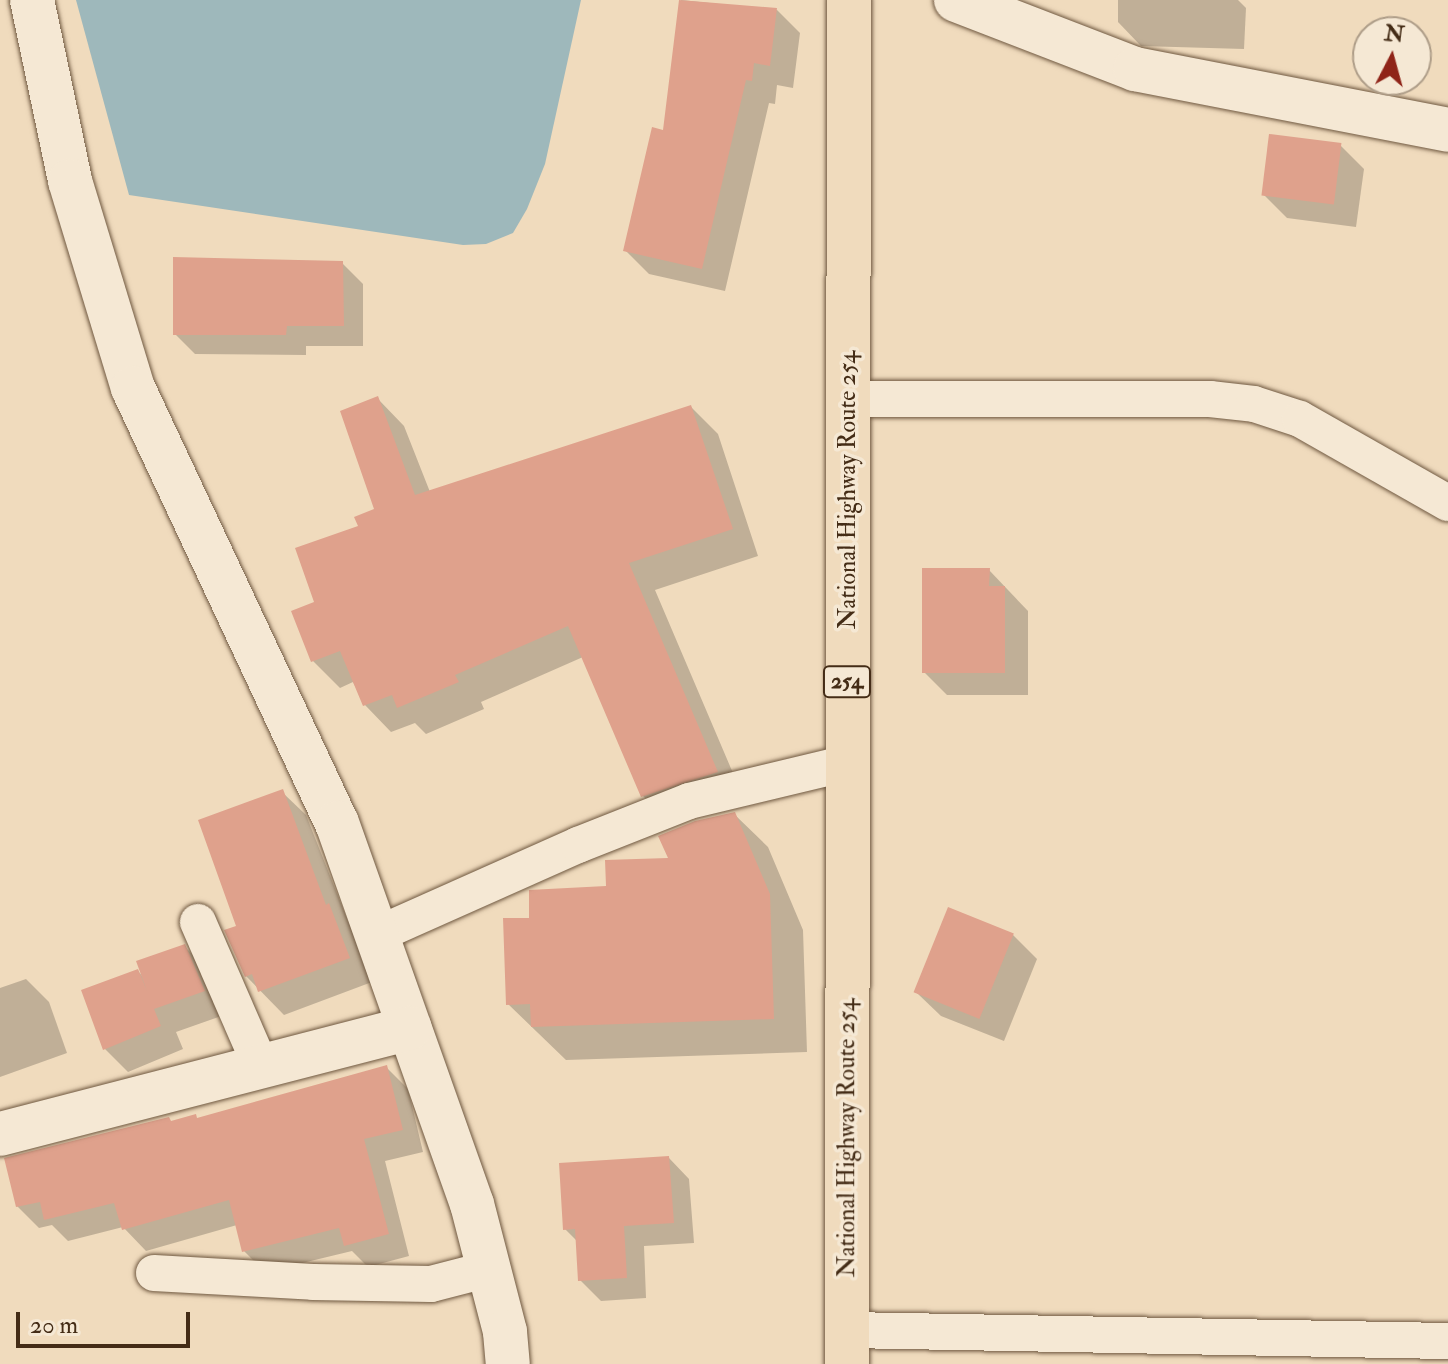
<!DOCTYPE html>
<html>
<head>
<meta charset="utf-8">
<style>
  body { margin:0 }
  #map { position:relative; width:1448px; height:1364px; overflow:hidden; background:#f0dbbd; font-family:"IM FELL Double Pica",serif }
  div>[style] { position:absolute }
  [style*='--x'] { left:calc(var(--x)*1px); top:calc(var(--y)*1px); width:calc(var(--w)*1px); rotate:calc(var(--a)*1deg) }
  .water>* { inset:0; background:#9eb8bb }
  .shadow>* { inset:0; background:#0003 }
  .building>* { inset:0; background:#dfa18c; transform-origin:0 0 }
  .roads { filter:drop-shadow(0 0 2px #6f5840) drop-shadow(0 0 2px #6f5840) }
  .lane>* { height:36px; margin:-18px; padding:0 18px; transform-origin:18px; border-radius:18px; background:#f5e8d4 }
  .street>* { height:44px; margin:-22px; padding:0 22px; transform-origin:22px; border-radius:22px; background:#f5e8d4 }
  .highway>* { height:44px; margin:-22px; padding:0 22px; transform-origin:22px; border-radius:22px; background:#f0dbbd }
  span { translate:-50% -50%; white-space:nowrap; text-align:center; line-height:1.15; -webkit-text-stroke:7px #f5e8d4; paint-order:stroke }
  .shield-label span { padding:2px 6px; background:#f5e8d4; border:2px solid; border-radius:6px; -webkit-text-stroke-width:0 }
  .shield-label { font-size:22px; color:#442c16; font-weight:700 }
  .street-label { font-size:24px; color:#442c16 }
  .north { position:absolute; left:1352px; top:16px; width:80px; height:80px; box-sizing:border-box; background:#f5e8d4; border:2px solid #ae9d88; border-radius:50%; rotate:6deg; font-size:22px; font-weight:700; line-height:32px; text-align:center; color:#442c16 }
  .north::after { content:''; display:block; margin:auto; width:28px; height:36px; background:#8f2418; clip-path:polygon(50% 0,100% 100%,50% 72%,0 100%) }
  .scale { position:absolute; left:16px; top:1312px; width:174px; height:36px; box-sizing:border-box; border:4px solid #442c16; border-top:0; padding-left:10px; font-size:24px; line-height:28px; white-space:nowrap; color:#442c16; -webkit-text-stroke:6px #f5e8d4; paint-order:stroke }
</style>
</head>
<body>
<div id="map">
  <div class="water">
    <div style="clip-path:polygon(76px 0,581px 0,545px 164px,527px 209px,513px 233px,486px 244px,463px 245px,129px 195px)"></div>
  </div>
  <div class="shadow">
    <div style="clip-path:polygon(681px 0,777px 10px,800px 33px,793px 88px,777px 85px,775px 104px,769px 103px,725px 291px,649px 274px,625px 250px,665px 132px)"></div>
    <div style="clip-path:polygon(1118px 0,1238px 0,1246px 8px,1244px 49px,1141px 46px,1118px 22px)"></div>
    <div style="clip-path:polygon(1340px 145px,1364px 169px,1356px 227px,1287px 218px,1263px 194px)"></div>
    <div style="clip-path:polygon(175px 259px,342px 263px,363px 284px,363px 346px,306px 346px,306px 355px,195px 354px,175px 334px)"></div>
    <div style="clip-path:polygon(378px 399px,404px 426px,430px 492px,691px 407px,718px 434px,758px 556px,655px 590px,744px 799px,670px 823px,643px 796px,583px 657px,481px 702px,484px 709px,426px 734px,415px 723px,391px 732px,365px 705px,353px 682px,340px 688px,313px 661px,316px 604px,361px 527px,377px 510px)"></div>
    <div style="clip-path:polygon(989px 570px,1028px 611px,1028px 695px,947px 695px,924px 672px)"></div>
    <div style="clip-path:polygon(282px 792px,306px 815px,372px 982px,284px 1015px,246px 976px,239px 927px)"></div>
    <div style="clip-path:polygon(734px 814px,768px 847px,803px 930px,807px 1052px,566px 1060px,508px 1004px,531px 920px,671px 860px)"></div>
    <div style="clip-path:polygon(1013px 935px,1037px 959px,1004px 1041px,941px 1016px,917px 993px)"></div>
    <div style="clip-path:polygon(184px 946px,208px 970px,227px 1014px,176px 1032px,183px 1049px,128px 1072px,105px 1049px,138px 971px,144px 978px)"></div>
    <div style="clip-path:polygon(26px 979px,49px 1002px,67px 1053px,0 1077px,0 988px)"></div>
    <div style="clip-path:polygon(386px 1067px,408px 1089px,423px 1152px,385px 1161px,409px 1256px,368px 1267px,352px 1251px,265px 1272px,243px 1250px,237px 1225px,146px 1251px,123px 1227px,68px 1241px,52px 1225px,39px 1228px,17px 1206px,172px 1123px,199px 1120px)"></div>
    <div style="clip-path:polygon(669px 1158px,689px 1179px,694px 1243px,644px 1246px,646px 1298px,601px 1301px,580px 1280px,578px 1242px,565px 1229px)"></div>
  </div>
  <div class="building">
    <div style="clip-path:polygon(679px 0,777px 8px,770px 66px,754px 63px,752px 81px,746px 80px,702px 269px,623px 251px,652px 127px,663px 130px)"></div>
    <div style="left:1269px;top:134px;width:73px;height:62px;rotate:7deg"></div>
    <div style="clip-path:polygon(173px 257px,343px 261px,344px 326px,287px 326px,286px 335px,173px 335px)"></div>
    <div style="clip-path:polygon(378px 396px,415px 495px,691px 405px,733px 529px,629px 563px,718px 772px,641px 797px,568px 626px,455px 675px,459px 682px,397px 708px,392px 695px,363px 706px,340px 651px,311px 662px,291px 611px,314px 602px,295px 548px,358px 526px,354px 517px,374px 509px,340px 411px)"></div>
    <div style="clip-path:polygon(922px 568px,990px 568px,989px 586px,1005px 586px,1005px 673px,922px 673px)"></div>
    <div style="clip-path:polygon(283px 789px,326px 905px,329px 903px,350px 958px,258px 992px,252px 974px,245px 977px,224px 930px,236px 926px,198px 820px)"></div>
    <div style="clip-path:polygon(735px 812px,770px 894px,774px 1019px,531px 1027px,530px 1004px,506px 1005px,503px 918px,529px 918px,529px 890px,606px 886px,605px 860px,668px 858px,658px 836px,695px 821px)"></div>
    <div style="left:948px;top:907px;width:71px;height:92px;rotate:22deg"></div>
    <div style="clip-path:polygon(185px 944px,205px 991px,154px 1009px,161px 1026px,103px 1050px,81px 990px,138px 969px,147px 991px,136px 961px)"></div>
    <div style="clip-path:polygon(387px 1065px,403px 1130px,364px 1139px,389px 1234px,344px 1246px,339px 1228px,242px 1252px,229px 1200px,122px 1230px,114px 1203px,44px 1220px,40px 1202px,16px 1207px,4px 1158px,169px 1117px,171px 1121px,196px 1114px,197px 1118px)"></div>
    <div style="clip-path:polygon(669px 1156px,674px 1223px,624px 1226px,627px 1278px,578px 1281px,575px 1229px,563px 1230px,559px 1163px)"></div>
  </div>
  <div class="roads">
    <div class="lane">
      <div style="--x:848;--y:399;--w:362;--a:0"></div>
      <div style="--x:1210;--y:399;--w:44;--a:6.5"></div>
      <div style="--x:1254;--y:404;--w:48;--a:18.1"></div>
      <div style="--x:1300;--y:419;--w:170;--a:29.6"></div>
      <div style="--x:198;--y:922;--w:158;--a:66.5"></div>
      <div style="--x:378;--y:934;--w:219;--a:-24"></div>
      <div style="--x:578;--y:845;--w:119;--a:-21.6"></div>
      <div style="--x:689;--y:801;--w:163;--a:-13.5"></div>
      <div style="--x:154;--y:1273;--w:159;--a:3.2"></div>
      <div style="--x:313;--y:1282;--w:118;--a:1"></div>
      <div style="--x:431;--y:1284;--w:60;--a:-14.5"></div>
      <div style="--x:847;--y:1330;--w:601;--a:1.05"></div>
    </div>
    <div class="street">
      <div style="--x:32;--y:0;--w:185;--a:78.1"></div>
      <div style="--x:70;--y:181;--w:216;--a:73.1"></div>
      <div style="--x:133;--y:388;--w:480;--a:64.9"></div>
      <div style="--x:337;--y:823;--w:404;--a:70.5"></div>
      <div style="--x:472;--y:1204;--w:132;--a:75.5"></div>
      <div style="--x:505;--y:1332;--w:32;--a:85"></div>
      <div style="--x:956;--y:0;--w:192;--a:21.1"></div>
      <div style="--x:1135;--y:69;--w:319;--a:11"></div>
      <div style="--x:0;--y:1134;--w:423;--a:-14.5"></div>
    </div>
    <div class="highway">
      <div style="--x:847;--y:1364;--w:1364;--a:-89.92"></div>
    </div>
  </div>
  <div class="shield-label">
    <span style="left:847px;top:682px">254</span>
  </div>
  <div class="street-label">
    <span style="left:848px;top:490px;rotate:-90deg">National Highway Route 254</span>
    <span style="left:847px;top:1138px;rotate:-90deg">National Highway Route 254</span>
  </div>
  <div class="north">N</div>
  <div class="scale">20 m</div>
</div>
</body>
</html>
